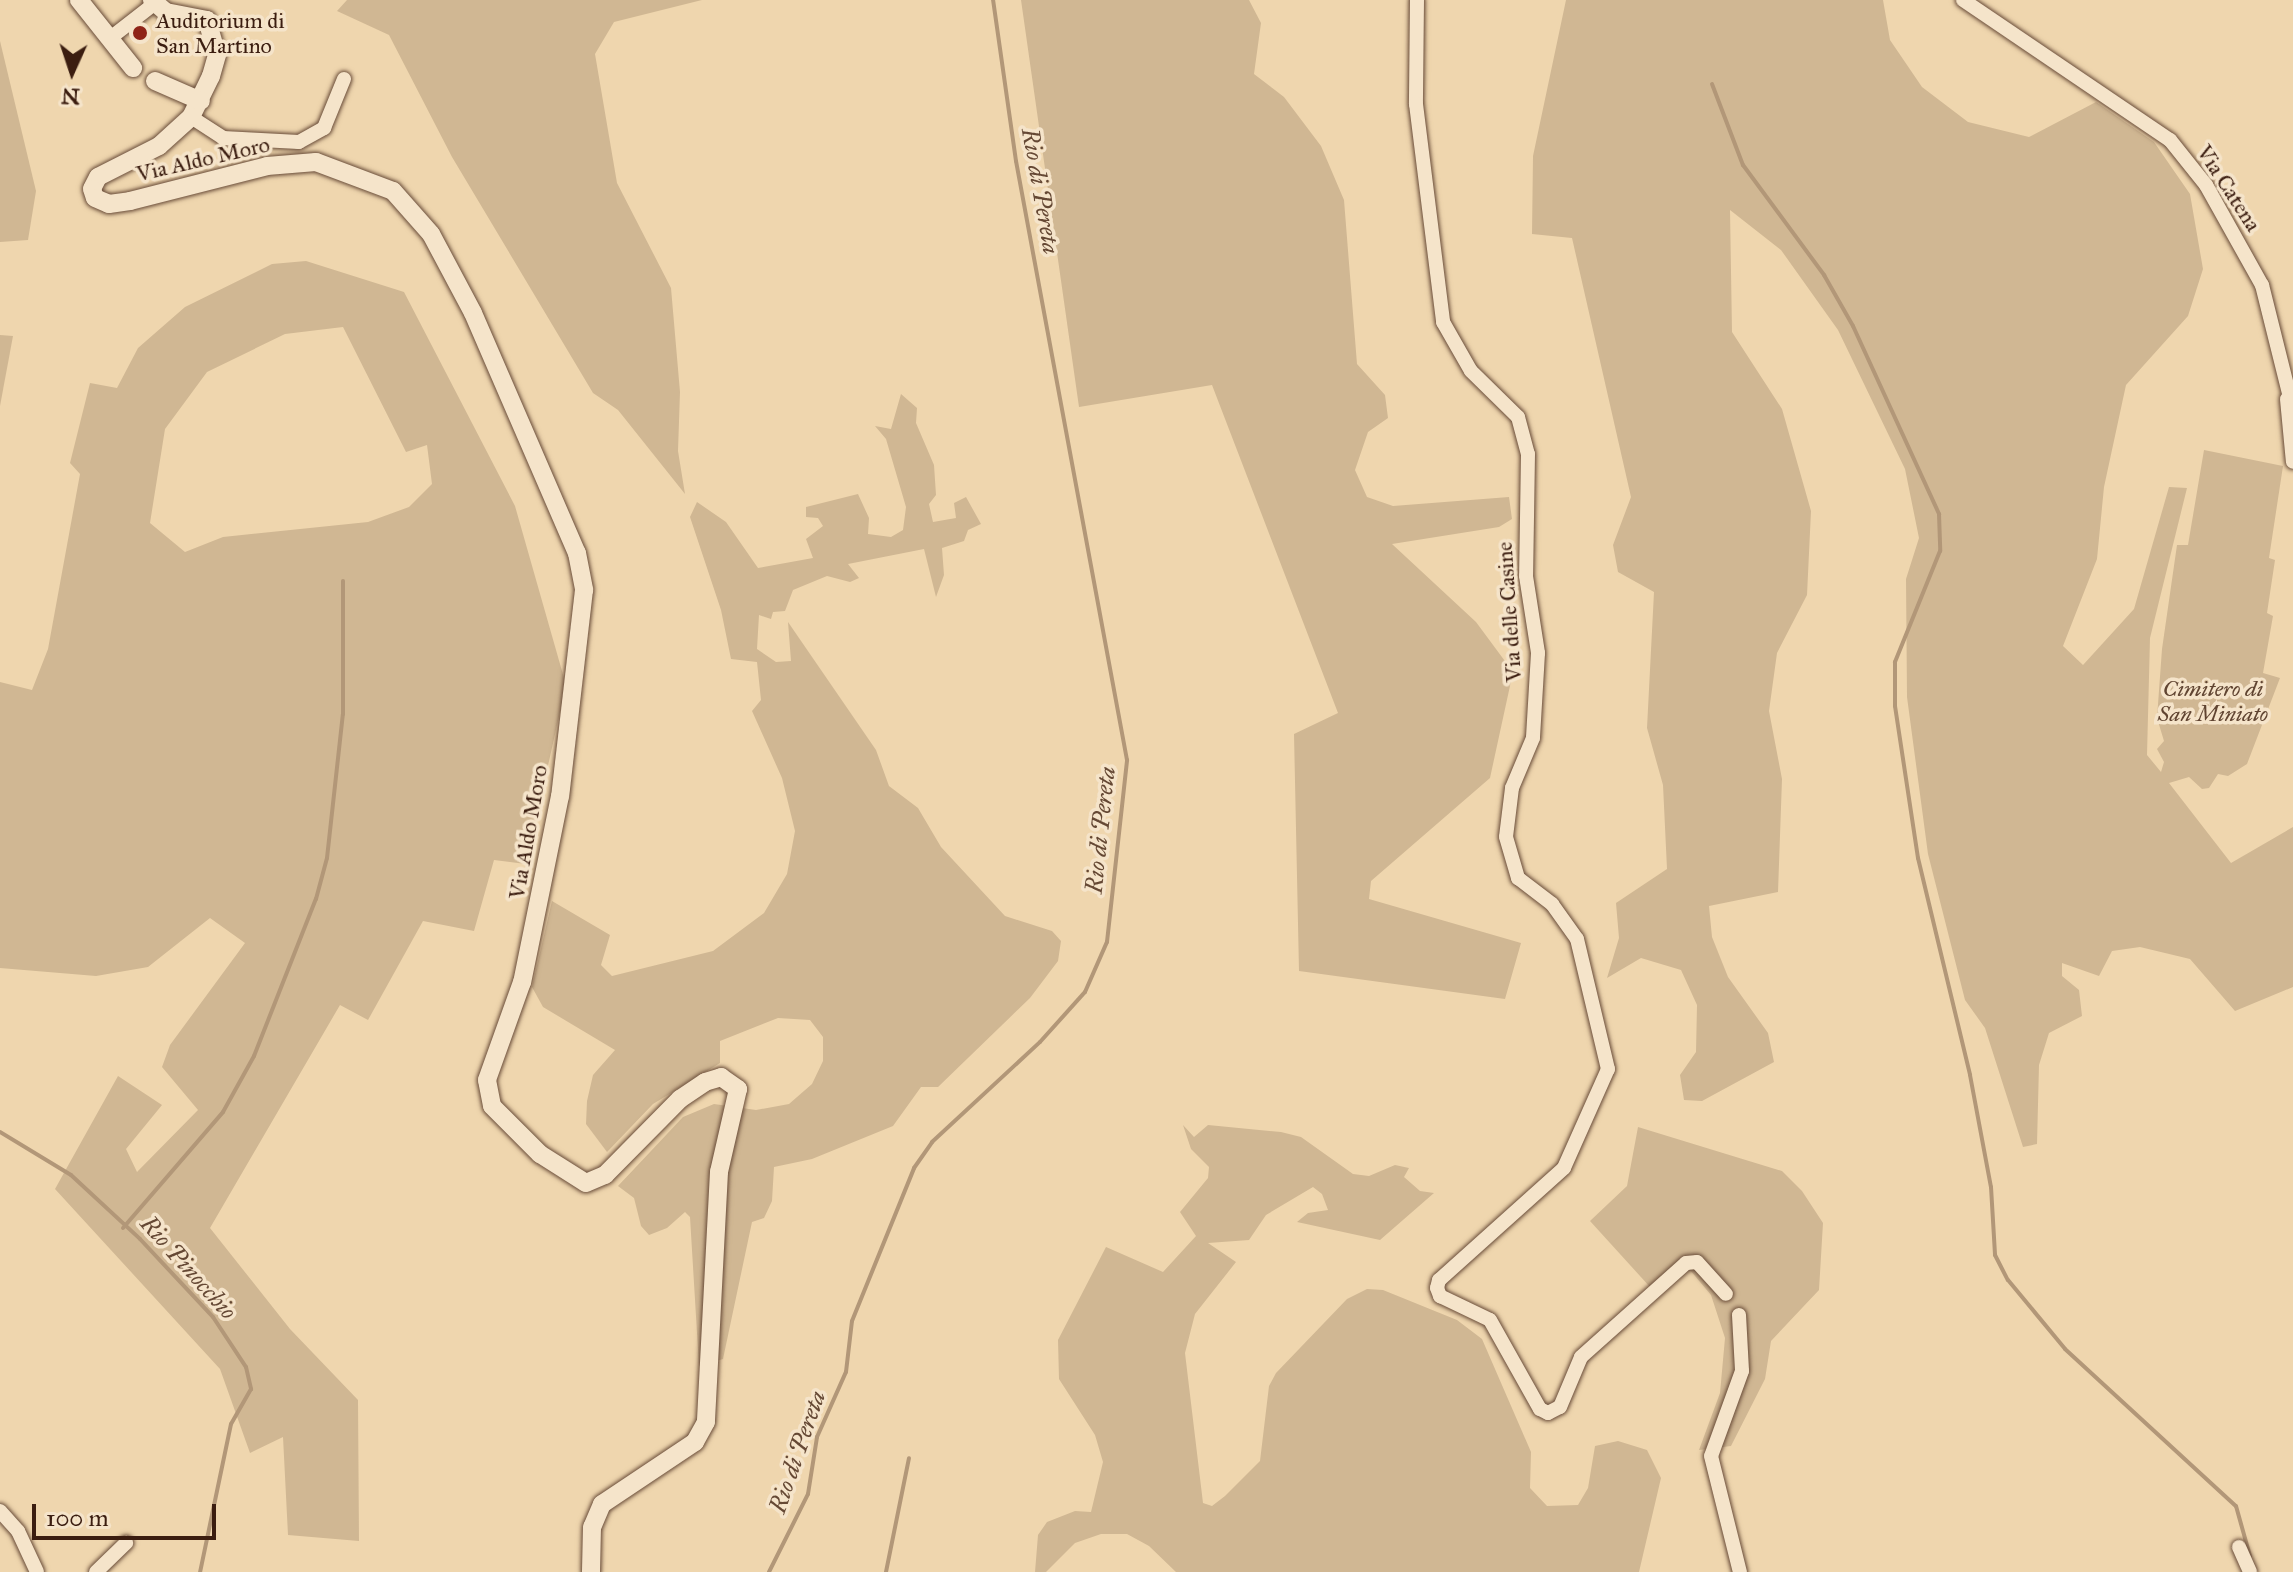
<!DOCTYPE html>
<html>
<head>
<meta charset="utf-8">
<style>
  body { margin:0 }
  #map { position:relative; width:2293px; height:1572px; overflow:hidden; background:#efd6ae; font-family:"IM FELL Great Primer",serif }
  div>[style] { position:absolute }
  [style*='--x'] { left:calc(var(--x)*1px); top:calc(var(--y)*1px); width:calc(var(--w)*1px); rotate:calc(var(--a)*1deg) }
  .green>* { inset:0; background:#d0b793 }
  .stream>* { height:4px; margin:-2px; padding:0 2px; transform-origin:2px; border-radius:2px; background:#b29778 }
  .roads { filter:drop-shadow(0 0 2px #684b38) drop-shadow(0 0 2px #684b38) }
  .minor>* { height:14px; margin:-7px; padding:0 7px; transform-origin:7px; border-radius:7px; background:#f5e4ca }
  .secondary>* { height:18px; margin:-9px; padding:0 9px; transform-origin:9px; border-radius:9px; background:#f5e4ca }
  .dots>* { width:22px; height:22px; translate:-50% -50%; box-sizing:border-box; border:4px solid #f5e4ca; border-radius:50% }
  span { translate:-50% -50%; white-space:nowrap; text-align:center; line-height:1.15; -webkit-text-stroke:7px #f5e4ca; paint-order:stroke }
  .poi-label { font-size:22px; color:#3b1d10 }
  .left { translate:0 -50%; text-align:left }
  .street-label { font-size:22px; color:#3b1d10 }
  .park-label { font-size:22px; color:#604431; font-style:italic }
  .water-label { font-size:24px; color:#654834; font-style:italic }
  .north { position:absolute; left:32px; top:32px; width:80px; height:80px; -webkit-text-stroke:6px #f5e4ca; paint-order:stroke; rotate:183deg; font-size:22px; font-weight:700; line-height:32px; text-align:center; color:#3b1d10 }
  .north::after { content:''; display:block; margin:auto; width:28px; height:36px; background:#3b1d10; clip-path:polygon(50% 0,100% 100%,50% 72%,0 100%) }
  .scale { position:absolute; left:32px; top:1504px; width:184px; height:36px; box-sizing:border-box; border:4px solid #3b1d10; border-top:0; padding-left:10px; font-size:24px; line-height:28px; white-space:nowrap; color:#3b1d10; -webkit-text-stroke:6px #f5e4ca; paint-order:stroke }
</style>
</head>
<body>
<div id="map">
  <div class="green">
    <div style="clip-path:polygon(347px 0,702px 0,614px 22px,595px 54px,617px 183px,671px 288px,680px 392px,678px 451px,685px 494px,618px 410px,593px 393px,452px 157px,389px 35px,337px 11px)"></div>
    <div style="clip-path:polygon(1021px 0,1249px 0,1261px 23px,1254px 74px,1284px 97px,1321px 146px,1344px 200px,1357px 364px,1385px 395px,1388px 418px,1368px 432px,1355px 470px,1367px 497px,1393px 506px,1509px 497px,1512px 519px,1499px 527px,1392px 544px,1476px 622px,1513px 672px,1490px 778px,1371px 881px,1369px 899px,1521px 943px,1505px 999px,1299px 971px,1294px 734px,1338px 713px,1212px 385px,1079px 407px)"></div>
    <div style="clip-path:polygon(1566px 0,1883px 0,1890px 40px,1922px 87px,1968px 122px,2029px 137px,2096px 102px,2154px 142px,2190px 194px,2203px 269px,2188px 316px,2126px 385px,2104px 487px,2097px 559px,2063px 646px,2083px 665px,2134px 609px,2169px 487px,2187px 488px,2150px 638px,2147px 755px,2161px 772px,2164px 762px,2157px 749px,2164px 741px,2157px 718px,2162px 649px,2177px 545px,2188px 545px,2204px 450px,2283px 466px,2269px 558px,2275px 560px,2267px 613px,2273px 616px,2263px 673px,2280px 678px,2247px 764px,2228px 776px,2218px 774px,2209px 788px,2202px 789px,2189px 777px,2169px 783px,2231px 863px,2293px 827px,2293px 987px,2235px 1011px,2190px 959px,2140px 947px,2112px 951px,2099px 976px,2062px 963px,2062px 976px,2079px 990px,2082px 1016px,2049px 1033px,2039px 1065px,2037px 1144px,2023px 1147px,1985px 1028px,1965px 1000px,1928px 854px,1907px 697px,1906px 579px,1919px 538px,1905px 469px,1838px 330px,1781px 250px,1730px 210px,1732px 332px,1782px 409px,1811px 511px,1807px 595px,1777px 653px,1769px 711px,1782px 779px,1778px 892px,1709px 906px,1712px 937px,1728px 977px,1768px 1033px,1774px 1062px,1702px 1101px,1684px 1100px,1680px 1075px,1696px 1052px,1697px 1005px,1681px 970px,1641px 958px,1607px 978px,1619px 938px,1616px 903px,1667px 869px,1663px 785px,1647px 728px,1654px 592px,1618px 572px,1613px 545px,1631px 497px,1572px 238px,1532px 234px,1533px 156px)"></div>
    <div style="clip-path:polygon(0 41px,36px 191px,28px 240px,0 242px)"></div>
    <div style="clip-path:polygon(evenodd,306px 261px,404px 292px,515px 506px,566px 685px,526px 864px,494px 860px,474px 931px,423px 921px,368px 1020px,340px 1005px,210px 1228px,290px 1329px,358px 1400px,359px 1541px,288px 1535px,283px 1437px,250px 1453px,220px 1369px,55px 1189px,118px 1076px,162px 1105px,126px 1149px,137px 1172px,198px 1110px,162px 1067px,170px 1045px,245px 943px,210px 918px,148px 967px,96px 976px,0 968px,0 682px,32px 690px,48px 649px,80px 474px,70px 463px,90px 383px,117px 388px,138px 348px,185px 307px,272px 264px,306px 261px,343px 327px,406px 452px,427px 445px,432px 484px,409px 507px,368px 522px,223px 537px,185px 552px,150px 523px,165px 429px,207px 372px,285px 334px,343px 327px)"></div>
    <div style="clip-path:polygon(0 335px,13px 336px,0 406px)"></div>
    <div style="clip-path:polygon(901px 394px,917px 408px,916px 423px,934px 465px,936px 495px,929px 504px,933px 522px,956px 518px,954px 503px,966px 497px,981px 524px,968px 530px,964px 541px,942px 548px,944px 575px,936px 597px,924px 549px,848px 564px,859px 578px,850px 582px,827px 576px,793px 590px,785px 611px,773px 612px,771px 619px,759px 615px,757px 649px,776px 662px,791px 661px,788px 622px,876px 750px,889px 786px,918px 808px,941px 847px,1005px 916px,1052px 931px,1061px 941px,1058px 961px,1030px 998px,938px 1087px,921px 1087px,893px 1126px,812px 1159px,774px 1167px,772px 1201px,764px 1218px,752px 1222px,723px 1359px,699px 1366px,690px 1217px,685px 1212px,667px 1228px,649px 1235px,641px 1226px,634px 1198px,618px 1186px,683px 1117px,714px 1104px,756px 1110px,789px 1104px,812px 1084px,823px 1061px,823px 1037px,810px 1020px,778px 1018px,720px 1041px,720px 1063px,653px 1104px,607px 1152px,586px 1124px,587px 1101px,593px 1075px,615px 1050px,543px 1007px,532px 987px,552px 901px,610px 935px,601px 965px,612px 976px,713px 951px,764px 913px,787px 874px,795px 831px,782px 778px,752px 711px,761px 700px,757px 662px,731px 659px,721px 610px,690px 517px,697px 502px,726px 522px,758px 568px,813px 558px,806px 539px,823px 526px,818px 518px,806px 517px,806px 507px,858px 494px,869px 518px,868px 534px,891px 537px,903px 530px,906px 507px,886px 439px,875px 426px,891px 429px)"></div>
    <div style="clip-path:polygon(1183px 1125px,1194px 1137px,1208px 1125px,1281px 1132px,1301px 1137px,1353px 1174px,1369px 1176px,1395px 1165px,1409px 1168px,1404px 1177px,1420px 1191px,1434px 1193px,1380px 1240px,1297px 1222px,1308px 1213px,1328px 1210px,1322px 1194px,1313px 1187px,1266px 1215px,1249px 1240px,1208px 1243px,1236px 1262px,1195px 1314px,1185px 1353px,1203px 1503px,1212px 1506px,1225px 1496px,1260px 1461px,1269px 1386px,1276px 1373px,1347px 1299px,1367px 1289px,1383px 1290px,1457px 1320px,1482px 1339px,1531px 1452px,1530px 1488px,1547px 1506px,1578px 1505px,1588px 1488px,1595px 1446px,1618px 1441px,1647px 1450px,1661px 1478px,1639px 1572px,1176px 1572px,1149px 1546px,1127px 1534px,1101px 1534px,1075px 1543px,1046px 1572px,1035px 1572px,1038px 1535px,1047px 1522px,1075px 1511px,1091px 1512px,1103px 1462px,1095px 1435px,1059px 1379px,1058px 1340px,1106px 1247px,1163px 1272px,1196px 1236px,1180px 1212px,1208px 1178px,1209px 1167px,1191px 1149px)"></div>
    <div style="clip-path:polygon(1638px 1127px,1782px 1171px,1802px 1191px,1823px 1223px,1819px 1290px,1771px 1341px,1765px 1379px,1731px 1446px,1699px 1450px,1720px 1393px,1725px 1338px,1711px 1295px,1690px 1270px,1650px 1287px,1590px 1221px,1627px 1186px)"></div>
  </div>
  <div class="stream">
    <div style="--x:1712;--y:84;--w:87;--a:69.1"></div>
    <div style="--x:1743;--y:165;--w:137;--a:53.6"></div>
    <div style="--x:1824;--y:275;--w:59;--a:60.4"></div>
    <div style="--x:1853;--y:326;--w:207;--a:65.4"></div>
    <div style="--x:1939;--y:514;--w:37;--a:88"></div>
    <div style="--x:1940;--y:551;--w:120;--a:112.1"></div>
    <div style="--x:1895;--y:662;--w:44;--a:90"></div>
    <div style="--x:1895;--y:706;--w:154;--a:81.4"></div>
    <div style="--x:1918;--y:858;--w:223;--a:76.5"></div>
    <div style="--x:1970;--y:1075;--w:114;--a:79.4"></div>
    <div style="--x:1991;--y:1187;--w:68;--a:86.6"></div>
    <div style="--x:1995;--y:1255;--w:28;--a:63"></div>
    <div style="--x:2008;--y:1280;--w:89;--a:50.4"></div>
    <div style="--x:2065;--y:1349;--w:232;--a:42.6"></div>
    <div style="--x:2236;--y:1506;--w:52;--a:74.4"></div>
    <div style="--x:0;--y:1132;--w:83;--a:31.2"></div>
    <div style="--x:71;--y:1175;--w:94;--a:42.8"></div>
    <div style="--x:140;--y:1239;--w:107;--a:46.9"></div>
    <div style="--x:213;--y:1317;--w:60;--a:56.6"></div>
    <div style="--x:246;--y:1367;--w:23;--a:77"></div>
    <div style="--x:251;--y:1389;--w:40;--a:119.7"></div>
    <div style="--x:231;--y:1424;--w:151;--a:101.8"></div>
    <div style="--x:123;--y:1228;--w:153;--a:-49.2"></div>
    <div style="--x:223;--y:1112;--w:64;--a:-61"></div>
    <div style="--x:254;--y:1056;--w:169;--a:-68.5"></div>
    <div style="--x:316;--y:899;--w:42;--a:-75"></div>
    <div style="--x:327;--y:858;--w:145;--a:-83.7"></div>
    <div style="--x:343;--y:714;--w:133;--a:-90"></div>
    <div style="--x:769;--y:1572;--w:87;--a:-63.4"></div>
    <div style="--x:808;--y:1494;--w:58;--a:-81"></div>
    <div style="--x:817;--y:1437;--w:71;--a:-66"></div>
    <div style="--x:846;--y:1372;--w:51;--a:-83.3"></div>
    <div style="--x:852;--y:1321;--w:165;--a:-67.9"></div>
    <div style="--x:914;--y:1168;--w:32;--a:-55"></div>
    <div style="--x:932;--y:1142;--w:147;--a:-42.8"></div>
    <div style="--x:1040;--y:1042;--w:67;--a:-48"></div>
    <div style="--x:1085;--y:992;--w:55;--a:-66.3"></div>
    <div style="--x:1107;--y:942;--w:183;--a:-83.7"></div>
    <div style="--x:1127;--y:760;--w:609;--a:-100.5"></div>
    <div style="--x:1016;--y:161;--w:163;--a:-98.1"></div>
    <div style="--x:886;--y:1572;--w:116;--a:-78.6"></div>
  </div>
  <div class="roads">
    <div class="minor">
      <div style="--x:1417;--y:0;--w:104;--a:90.6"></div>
      <div style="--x:1416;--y:104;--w:220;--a:82.9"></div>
      <div style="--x:1443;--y:322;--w:56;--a:60.3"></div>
      <div style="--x:1471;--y:371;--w:66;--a:44.4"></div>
      <div style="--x:1518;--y:417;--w:38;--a:75"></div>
      <div style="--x:1528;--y:454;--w:122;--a:90.9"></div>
      <div style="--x:1526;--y:576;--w:78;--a:81.1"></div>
      <div style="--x:1538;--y:653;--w:85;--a:93.4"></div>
      <div style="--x:1533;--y:738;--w:54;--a:112.8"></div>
      <div style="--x:1512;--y:788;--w:49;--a:97"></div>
      <div style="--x:1506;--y:837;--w:43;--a:73.7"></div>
      <div style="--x:1518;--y:878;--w:43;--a:37.4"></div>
      <div style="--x:1552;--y:904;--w:43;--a:54.5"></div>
      <div style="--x:1577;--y:939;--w:134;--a:76.6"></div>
      <div style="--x:1608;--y:1069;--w:108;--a:114"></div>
      <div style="--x:1564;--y:1168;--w:168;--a:138.1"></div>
      <div style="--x:1439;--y:1280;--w:8;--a:104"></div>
      <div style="--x:1437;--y:1288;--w:9;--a:69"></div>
      <div style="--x:1440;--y:1296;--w:55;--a:25.6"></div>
      <div style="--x:1490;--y:1320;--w:102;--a:60.7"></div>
      <div style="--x:1540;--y:1409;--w:9;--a:27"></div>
      <div style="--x:1548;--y:1413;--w:13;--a:-27"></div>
      <div style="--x:1560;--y:1407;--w:54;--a:-67.2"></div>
      <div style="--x:1581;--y:1357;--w:141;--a:-41.8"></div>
      <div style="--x:1686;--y:1263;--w:11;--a:-5"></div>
      <div style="--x:1697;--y:1262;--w:43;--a:47.8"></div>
      <div style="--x:1963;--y:0;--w:250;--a:34.1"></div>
      <div style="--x:2170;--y:140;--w:58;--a:51.3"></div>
      <div style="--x:2206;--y:185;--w:115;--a:60.8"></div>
      <div style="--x:2262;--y:285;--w:128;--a:76"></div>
      <div style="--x:109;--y:39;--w:57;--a:-37.9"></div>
      <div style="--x:191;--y:117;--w:38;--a:33"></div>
      <div style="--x:223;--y:138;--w:76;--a:3"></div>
      <div style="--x:299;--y:142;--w:29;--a:-29"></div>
      <div style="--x:324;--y:128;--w:53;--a:-67.8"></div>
      <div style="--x:2287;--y:399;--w:63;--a:84.6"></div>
      <div style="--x:1739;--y:1315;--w:56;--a:86.9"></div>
      <div style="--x:1742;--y:1371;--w:90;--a:110"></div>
      <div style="--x:1711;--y:1456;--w:120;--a:76"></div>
      <div style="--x:0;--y:1511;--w:27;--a:48"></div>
      <div style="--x:18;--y:1531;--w:45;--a:65.1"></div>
      <div style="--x:2239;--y:1547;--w:27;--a:66"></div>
      <div style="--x:96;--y:1572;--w:42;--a:-44"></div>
    </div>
    <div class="secondary">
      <div style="--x:79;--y:0;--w:87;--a:51.5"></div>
      <div style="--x:152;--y:0;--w:18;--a:41"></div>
      <div style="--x:166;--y:12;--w:42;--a:11"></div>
      <div style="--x:207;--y:20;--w:36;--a:74"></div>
      <div style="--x:217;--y:55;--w:22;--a:106"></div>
      <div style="--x:211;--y:76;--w:46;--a:116"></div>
      <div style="--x:191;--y:117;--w:43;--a:137.8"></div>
      <div style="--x:159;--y:146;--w:68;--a:153.1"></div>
      <div style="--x:98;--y:177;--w:13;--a:117"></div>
      <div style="--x:92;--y:189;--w:9;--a:72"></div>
      <div style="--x:95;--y:198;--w:15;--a:23"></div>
      <div style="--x:109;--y:204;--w:21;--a:-8"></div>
      <div style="--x:130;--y:201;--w:141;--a:-14.3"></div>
      <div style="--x:267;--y:166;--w:49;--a:-4.7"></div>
      <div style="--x:316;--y:162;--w:82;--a:20.6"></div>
      <div style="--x:393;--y:191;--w:57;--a:48.5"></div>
      <div style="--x:431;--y:234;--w:89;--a:62"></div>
      <div style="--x:473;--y:313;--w:262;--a:66.6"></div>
      <div style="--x:577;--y:553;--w:38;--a:79"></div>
      <div style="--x:584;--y:590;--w:207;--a:96.6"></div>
      <div style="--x:560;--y:796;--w:190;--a:101.5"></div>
      <div style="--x:522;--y:982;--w:104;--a:109.7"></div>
      <div style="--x:487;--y:1080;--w:26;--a:79"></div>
      <div style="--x:492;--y:1106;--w:68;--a:45"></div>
      <div style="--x:540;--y:1154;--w:54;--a:32.2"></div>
      <div style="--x:586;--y:1183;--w:21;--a:-23"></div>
      <div style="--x:605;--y:1175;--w:107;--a:-45.4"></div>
      <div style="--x:680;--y:1099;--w:30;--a:-34"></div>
      <div style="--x:705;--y:1082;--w:17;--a:-17"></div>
      <div style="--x:721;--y:1077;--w:21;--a:35"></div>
      <div style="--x:738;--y:1089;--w:85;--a:102.9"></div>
      <div style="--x:719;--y:1172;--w:250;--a:93"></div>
      <div style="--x:706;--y:1422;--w:23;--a:119"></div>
      <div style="--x:695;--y:1442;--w:112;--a:146.3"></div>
      <div style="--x:602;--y:1504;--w:25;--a:113"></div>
      <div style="--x:592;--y:1527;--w:45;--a:91.3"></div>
      <div style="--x:155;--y:81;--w:50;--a:23.5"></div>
    </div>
  </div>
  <div class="dots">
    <div style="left:140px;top:33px;background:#8f2418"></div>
  </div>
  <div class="poi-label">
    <span class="left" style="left:156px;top:33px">Auditorium di<br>San Martino</span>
  </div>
  <div class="street-label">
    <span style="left:203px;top:159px;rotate:-13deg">Via Aldo Moro</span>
    <span style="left:2229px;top:188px;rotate:57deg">Via Catena</span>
    <span style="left:1509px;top:612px;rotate:-94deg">Via delle Casine</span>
    <span style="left:528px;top:832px;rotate:-80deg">Via Aldo Moro</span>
  </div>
  <div class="park-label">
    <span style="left:2213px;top:701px">Cimitero di<br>San Miniato</span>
  </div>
  <div class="water-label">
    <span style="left:1040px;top:191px;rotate:80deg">Rio di Pereta</span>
    <span style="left:1101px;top:830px;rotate:-84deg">Rio di Pereta</span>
    <span style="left:188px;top:1268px;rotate:48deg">Rio Pinocchio</span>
    <span style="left:798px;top:1452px;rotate:-71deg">Rio di Pereta</span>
  </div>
  <div class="north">N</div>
  <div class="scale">100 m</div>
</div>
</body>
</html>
